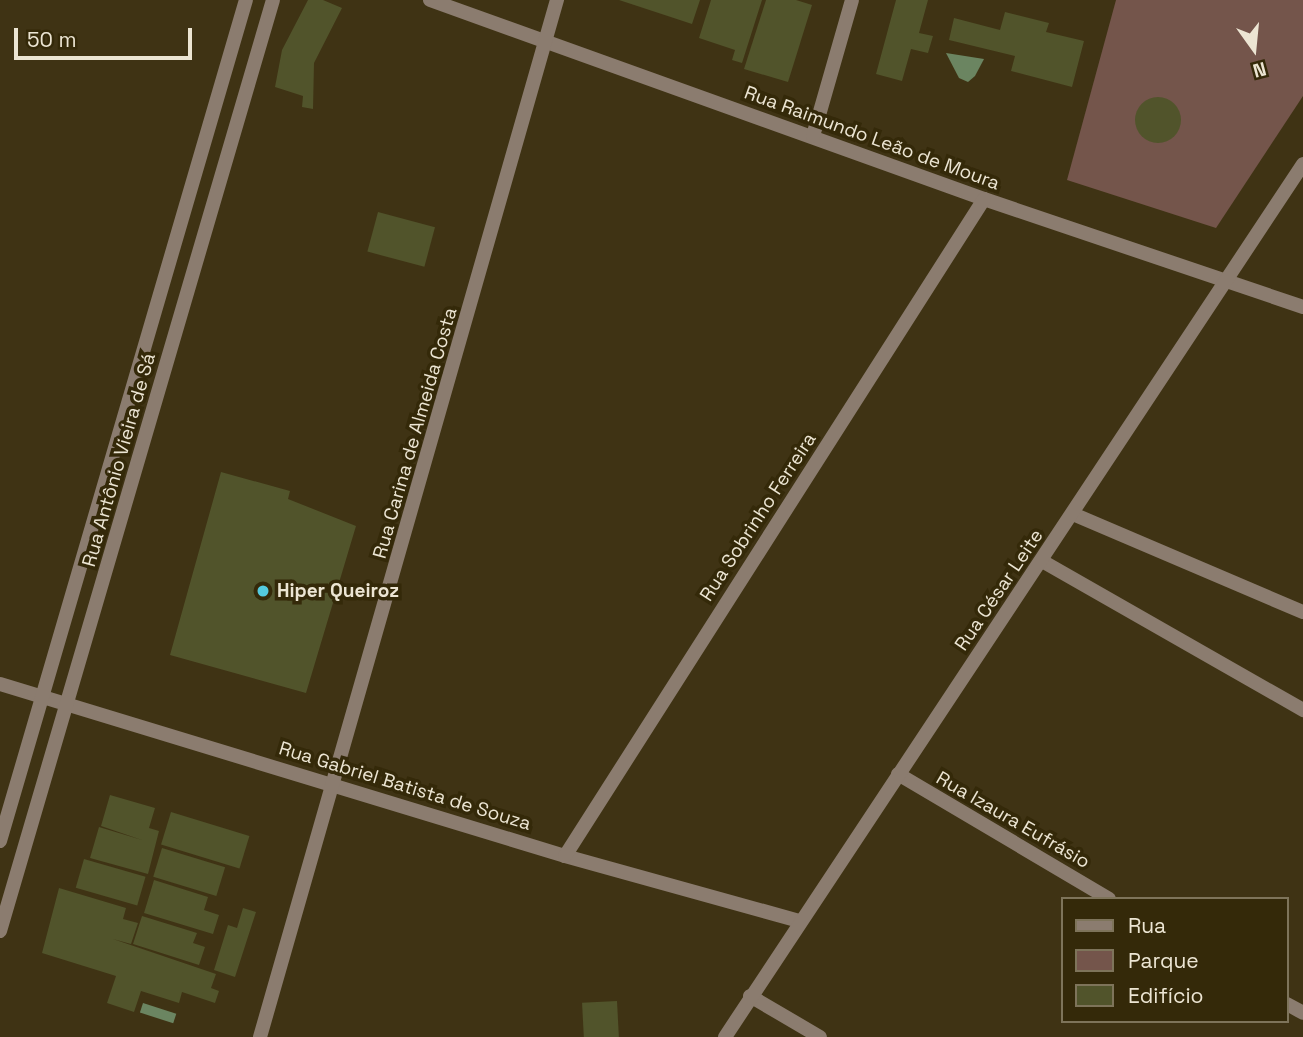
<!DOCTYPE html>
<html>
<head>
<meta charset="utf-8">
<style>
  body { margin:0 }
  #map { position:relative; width:1303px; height:1037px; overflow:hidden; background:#3f3314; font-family:"Space Grotesk",sans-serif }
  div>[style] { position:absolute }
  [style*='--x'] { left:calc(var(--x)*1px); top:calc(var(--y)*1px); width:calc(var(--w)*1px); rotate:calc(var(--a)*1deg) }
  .green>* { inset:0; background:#74554b }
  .water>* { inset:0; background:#6b8561; transform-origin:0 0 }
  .building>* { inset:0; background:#51542b; transform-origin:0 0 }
  .round { border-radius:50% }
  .street>* { height:14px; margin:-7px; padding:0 7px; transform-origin:7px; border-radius:7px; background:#8b7c6f }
  .dots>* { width:19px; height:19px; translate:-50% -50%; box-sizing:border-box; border:4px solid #342909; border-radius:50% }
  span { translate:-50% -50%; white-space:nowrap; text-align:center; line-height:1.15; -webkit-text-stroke:7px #342909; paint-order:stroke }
  .street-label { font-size:19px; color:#ece5d3 }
  .poi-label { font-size:19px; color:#ece5d3; font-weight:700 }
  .left { translate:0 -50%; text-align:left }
  .legend { position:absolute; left:1061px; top:897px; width:228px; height:126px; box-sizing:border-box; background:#342909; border:2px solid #7e745a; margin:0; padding:9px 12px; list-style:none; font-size:21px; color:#ece5d3 }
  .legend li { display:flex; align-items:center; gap:14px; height:35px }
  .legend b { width:35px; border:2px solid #7e745a }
  .north { position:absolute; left:1219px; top:14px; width:70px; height:70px; -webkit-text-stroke:5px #342909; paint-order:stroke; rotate:165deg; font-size:19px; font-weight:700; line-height:28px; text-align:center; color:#ece5d3 }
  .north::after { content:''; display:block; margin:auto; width:24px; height:32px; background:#ece5d3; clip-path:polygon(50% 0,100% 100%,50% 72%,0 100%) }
  .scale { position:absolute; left:14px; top:28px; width:178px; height:32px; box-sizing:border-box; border:4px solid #ece5d3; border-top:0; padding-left:9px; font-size:21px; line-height:24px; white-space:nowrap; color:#ece5d3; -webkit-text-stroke:5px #342909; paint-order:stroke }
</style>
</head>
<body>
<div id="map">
  <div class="green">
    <div style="clip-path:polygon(1116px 0,1303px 0,1303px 96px,1216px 228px,1067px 180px)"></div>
  </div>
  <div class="water">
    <div style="clip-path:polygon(946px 53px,984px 59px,975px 76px,968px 82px,959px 78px)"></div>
    <div style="left:143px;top:1003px;width:35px;height:10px;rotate:18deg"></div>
  </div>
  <div class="building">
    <div style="clip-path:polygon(308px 0,323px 0,342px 8px,314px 63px,313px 109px,302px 107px,303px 96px,275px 87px,282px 50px)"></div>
    <div style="clip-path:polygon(619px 0,700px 0,692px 24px)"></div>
    <div style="clip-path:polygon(711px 0,762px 0,742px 63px,732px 60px,735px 50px,699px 38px)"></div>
    <div style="clip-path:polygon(766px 0,796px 0,812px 5px,788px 82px,744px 69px)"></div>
    <div style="clip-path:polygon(896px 0,928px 0,919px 33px,933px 36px,928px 53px,911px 49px,902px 81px,876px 74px)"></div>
    <div style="clip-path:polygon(1005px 12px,1049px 23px,1046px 32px,1084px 41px,1072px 87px,1011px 71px,1015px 56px,949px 40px,954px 18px,1000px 30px)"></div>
    <div class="round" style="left:1135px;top:97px;width:46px;height:46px"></div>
    <div style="left:378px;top:212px;width:59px;height:41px;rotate:15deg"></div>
    <div style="clip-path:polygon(221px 472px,290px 491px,288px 499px,356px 526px,306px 693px,170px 655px)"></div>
    <div style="clip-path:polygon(110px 795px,155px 808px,149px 828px,159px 831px,148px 874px,90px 858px,99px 827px,142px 840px,101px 826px)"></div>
    <div style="left:171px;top:812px;width:82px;height:34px;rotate:17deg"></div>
    <div style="left:162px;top:848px;width:66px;height:30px;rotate:17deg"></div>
    <div style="left:84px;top:859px;width:64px;height:30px;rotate:16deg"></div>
    <div style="clip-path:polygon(154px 880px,208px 897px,204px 910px,219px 915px,213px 934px,144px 913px)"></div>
    <div style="clip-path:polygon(59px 888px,126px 908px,123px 919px,138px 923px,131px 944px,113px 939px,216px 974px,211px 988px,219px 991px,215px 1003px,182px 992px,179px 1003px,141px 991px,134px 1012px,107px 1003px,116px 976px,42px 953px)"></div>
    <div style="clip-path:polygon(243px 908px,256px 912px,235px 977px,214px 970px,228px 925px,237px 928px)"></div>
    <div style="clip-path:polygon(142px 916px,197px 933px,193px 943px,205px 947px,199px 965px,133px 944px)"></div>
    <div style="left:617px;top:1001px;width:36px;height:35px;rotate:87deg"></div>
  </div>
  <div class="street">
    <div style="--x:430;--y:0;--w:589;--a:19.76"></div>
    <div style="--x:984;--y:199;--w:337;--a:18.7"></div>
    <div style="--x:813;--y:136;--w:141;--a:-74"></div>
    <div style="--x:1073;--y:514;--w:250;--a:23.1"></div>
    <div style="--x:1042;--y:561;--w:301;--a:29.7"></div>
    <div style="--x:0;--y:684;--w:591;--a:16.93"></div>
    <div style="--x:565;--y:856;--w:244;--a:15.5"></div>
    <div style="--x:898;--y:774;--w:245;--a:30.6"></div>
    <div style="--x:0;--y:841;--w:876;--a:-73.7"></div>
    <div style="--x:565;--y:856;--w:779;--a:-57.47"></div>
    <div style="--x:0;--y:931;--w:970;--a:-73.66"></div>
    <div style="--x:750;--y:996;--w:81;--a:30.4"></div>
    <div style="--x:1287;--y:1004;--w:18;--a:29"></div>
    <div style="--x:260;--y:1037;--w:1079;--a:-74.02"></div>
    <div style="--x:725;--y:1037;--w:1047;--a:-56.49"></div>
  </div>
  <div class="dots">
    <div style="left:263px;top:591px;background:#54cade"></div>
  </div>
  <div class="street-label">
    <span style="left:872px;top:138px;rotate:20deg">Rua Raimundo Leão de Moura</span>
    <span style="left:415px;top:433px;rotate:-74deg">Rua Carina de Almeida Costa</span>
    <span style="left:119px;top:460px;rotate:-74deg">Rua Antônio Vieira de Sá</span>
    <span style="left:758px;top:517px;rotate:-57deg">Rua Sobrinho Ferreira</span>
    <span style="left:999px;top:590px;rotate:-56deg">Rua César Leite</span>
    <span style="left:405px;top:786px;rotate:17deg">Rua Gabriel Batista de Souza</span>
    <span style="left:1013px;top:820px;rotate:30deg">Rua Izaura Eufrásio</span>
  </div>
  <div class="poi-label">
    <span class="left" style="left:277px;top:591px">Hiper Queiroz</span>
  </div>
  <ul class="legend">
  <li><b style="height:9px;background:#8b7c6f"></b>Rua</li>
  <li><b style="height:19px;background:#74554b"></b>Parque</li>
  <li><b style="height:19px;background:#51542b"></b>Edifício</li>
  </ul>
  <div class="north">N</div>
  <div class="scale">50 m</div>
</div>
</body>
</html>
